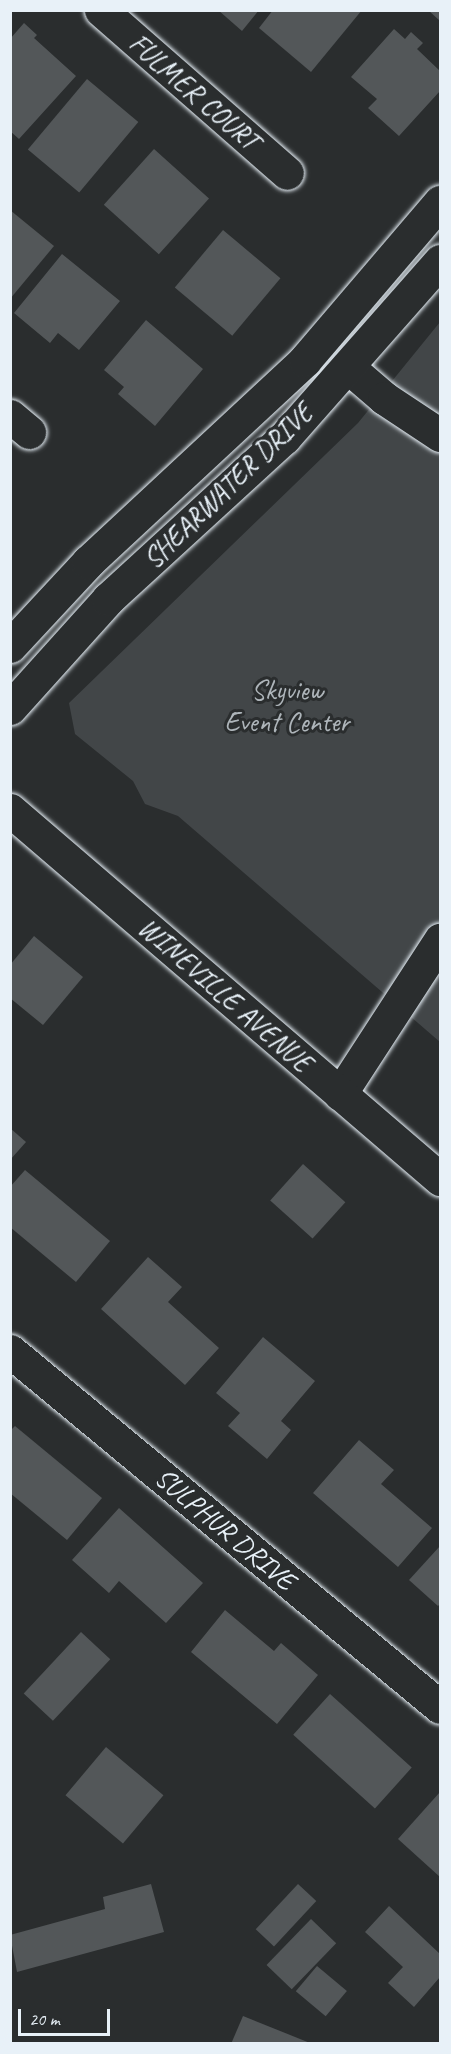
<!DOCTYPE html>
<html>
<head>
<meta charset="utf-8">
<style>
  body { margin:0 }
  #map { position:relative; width:451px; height:2054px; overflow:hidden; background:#2a2d2e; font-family:Caveat,sans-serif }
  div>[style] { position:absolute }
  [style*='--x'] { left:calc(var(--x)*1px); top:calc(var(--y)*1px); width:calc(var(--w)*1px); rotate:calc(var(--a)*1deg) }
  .green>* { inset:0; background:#424648 }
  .building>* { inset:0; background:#535759; transform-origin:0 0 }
  .roads { filter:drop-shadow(0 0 2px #e8f1f8) drop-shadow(0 0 2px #e8f1f8) }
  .minor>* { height:33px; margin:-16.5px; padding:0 16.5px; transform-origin:16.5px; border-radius:16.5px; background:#2a2d2e }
  .major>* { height:33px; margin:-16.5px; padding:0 16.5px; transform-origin:16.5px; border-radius:16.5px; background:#2a2d2e }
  span { translate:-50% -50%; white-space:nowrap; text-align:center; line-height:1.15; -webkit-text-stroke:6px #2a2d2e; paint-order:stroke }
  .street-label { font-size:28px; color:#e8f1f8 }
  .park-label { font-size:28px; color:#aeb5ba }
  .frame { position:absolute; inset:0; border:12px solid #e8f1f8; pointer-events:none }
  .scale { position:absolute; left:18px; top:2009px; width:92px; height:27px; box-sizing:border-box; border:3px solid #e8f1f8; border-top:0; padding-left:8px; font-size:18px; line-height:21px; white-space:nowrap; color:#e8f1f8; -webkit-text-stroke:4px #2a2d2e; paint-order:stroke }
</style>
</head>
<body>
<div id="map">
  <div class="green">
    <div style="clip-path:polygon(440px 322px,440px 1042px,178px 816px,145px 804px,133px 781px,75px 734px,69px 703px,358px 423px)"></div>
  </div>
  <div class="building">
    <div style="clip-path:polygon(218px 10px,259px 10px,242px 31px)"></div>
    <div style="clip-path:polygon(273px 10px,362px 10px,311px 72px,259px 28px)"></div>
    <div style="clip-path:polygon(428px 10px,440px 10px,440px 21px)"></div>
    <div style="clip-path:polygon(24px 23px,37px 35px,34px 38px,76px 76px,19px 139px,10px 131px,10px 39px)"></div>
    <div style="clip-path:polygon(394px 29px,405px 39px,411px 32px,423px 43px,417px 49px,440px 71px,440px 91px,399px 136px,368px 108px,377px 99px,351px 77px)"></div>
    <div style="left:87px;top:79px;width:67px;height:92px;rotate:40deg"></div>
    <div style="left:154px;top:149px;width:74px;height:75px;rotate:42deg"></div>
    <div style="clip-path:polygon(10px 210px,54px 246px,10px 299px)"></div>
    <div style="left:223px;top:230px;width:75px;height:75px;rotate:40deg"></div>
    <div style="clip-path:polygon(62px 254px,120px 301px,79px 350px,58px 333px,50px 343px,14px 313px)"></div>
    <div style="clip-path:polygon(146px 320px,203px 369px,155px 426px,118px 394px,124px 387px,104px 370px)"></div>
    <div style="clip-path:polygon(34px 936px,83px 977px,43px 1025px,10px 998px,10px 965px)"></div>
    <div style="clip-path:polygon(10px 1128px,26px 1142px,10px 1160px)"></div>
    <div style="left:303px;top:1164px;width:57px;height:49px;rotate:42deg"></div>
    <div style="clip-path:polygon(25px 1170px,110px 1241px,76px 1282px,10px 1227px,10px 1187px)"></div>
    <div style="clip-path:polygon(148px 1257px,182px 1287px,168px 1302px,219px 1348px,185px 1385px,101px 1309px)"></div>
    <div style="clip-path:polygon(263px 1337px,315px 1381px,281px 1421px,291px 1430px,267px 1459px,228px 1426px,240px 1413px,216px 1393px)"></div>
    <div style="clip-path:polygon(15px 1426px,102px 1498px,67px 1540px,10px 1493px,10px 1431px)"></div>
    <div style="clip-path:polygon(359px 1440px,394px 1470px,381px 1484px,432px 1528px,398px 1567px,313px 1493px)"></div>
    <div style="clip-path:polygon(119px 1508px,203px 1583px,166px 1623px,119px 1581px,109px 1593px,72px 1560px)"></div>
    <div style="clip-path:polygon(440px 1546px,440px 1604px,438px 1606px,409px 1580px)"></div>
    <div style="clip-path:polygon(225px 1610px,274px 1651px,281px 1643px,318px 1675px,277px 1724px,191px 1652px)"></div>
    <div style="left:81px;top:1632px;width:40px;height:84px;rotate:43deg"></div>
    <div style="left:330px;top:1694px;width:110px;height:55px;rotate:42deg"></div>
    <div style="left:106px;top:1747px;width:75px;height:63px;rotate:40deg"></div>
    <div style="clip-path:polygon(440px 1792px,440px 1877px,398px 1839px)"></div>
    <div style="clip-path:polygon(151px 1884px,164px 1932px,17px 1972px,10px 1935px,105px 1909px,103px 1897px)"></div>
    <div style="left:298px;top:1884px;width:25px;height:62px;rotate:43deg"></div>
    <div style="clip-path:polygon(389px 1906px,440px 1954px,440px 1977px,414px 2007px,388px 1983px,403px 1967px,365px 1932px)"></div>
    <div style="left:311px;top:1919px;width:35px;height:64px;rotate:44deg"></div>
    <div style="left:317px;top:1966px;width:39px;height:33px;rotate:40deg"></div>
    <div style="clip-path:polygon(243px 2016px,310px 2043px,310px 2044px,231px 2044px)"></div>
  </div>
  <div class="roads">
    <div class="minor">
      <div style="--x:101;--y:10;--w:247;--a:41.2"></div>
      <div style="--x:348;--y:367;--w:48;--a:40.7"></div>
      <div style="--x:384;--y:398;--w:67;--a:33.5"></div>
      <div style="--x:10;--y:416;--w:25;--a:40"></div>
      <div style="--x:10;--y:646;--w:115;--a:-47.1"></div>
      <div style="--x:88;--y:562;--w:296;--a:-42.9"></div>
      <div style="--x:305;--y:360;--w:208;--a:-49.5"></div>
      <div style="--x:10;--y:708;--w:147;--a:-48"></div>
      <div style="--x:108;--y:599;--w:239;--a:-42.5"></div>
      <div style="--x:284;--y:438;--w:236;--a:-48.6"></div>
      <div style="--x:340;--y:1094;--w:184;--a:-57"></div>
      <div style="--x:10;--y:1351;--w:558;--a:39.62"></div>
    </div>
    <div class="major">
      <div style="--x:10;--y:810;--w:567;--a:40.63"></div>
    </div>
  </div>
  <div class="street-label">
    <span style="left:194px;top:92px;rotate:41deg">FULMER COURT</span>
    <span style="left:228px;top:486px;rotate:-44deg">SHEARWATER DRIVE</span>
    <span style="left:225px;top:995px;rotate:41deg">WINEVILLE AVENUE</span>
    <span style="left:225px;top:1529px;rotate:40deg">SULPHUR DRIVE</span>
  </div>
  <div class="park-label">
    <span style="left:287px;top:706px">Skyview<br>Event Center</span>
  </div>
  <div class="frame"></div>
  <div class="scale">20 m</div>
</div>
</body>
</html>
